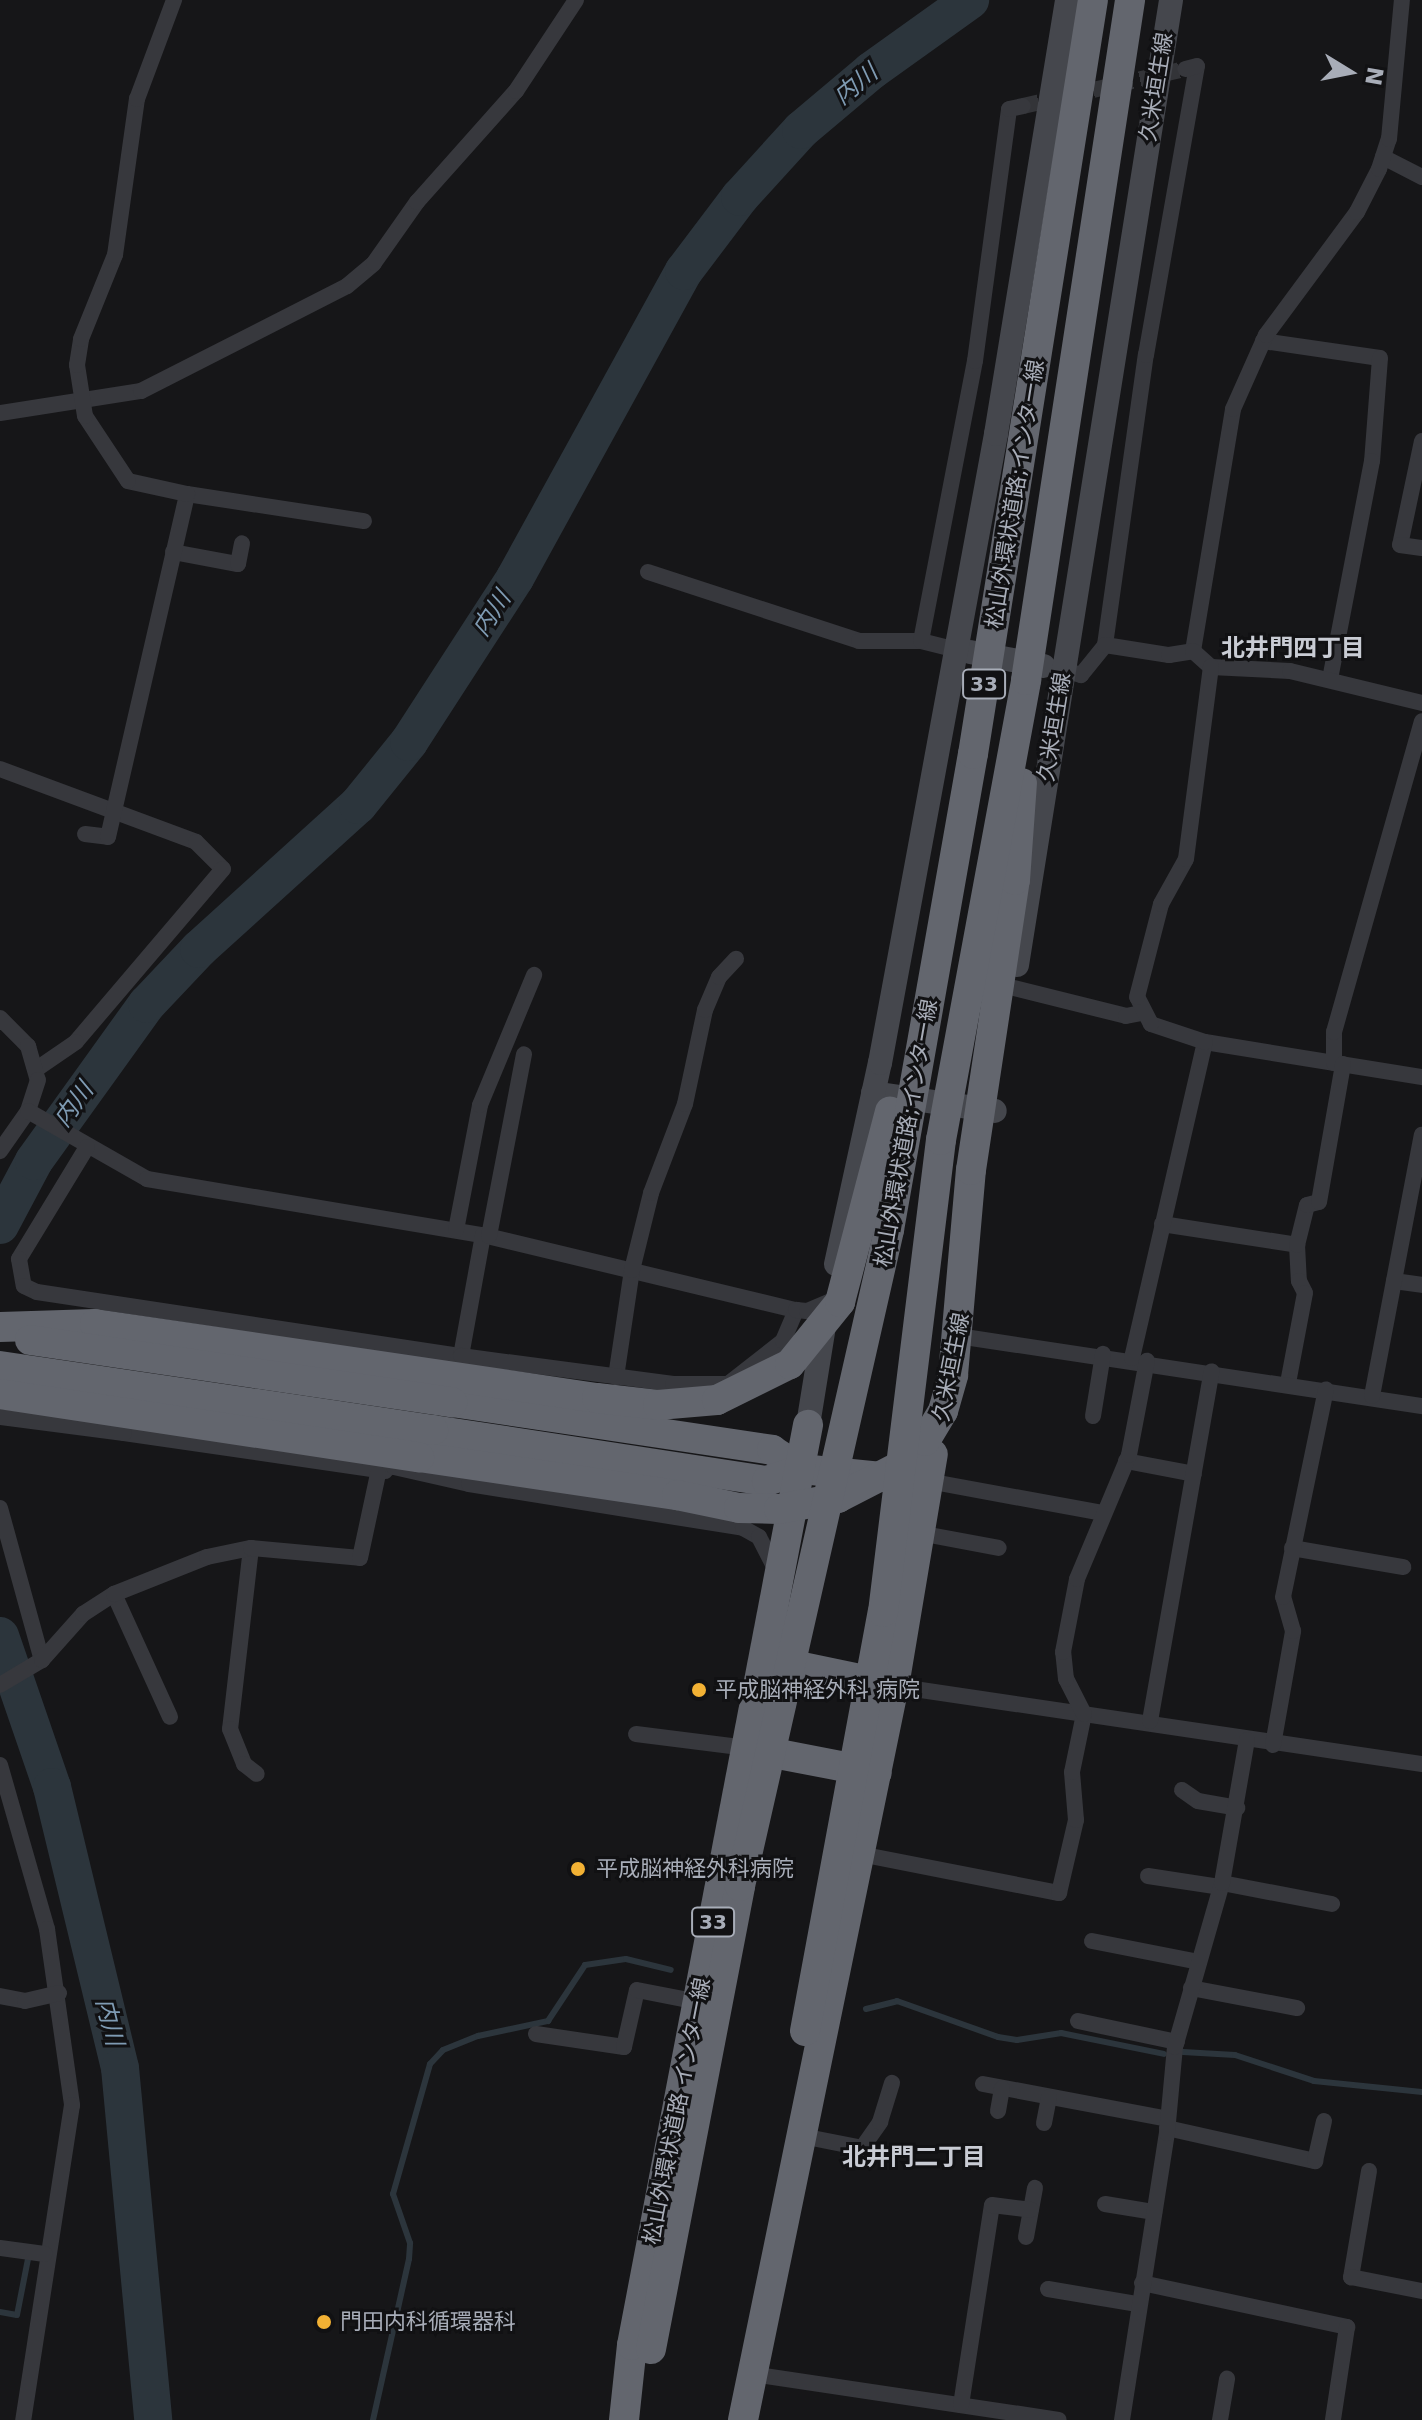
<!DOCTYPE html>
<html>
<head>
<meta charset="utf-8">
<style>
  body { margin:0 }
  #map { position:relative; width:1422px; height:2420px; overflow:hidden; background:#161618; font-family:"DejaVu Sans","Noto Sans JP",sans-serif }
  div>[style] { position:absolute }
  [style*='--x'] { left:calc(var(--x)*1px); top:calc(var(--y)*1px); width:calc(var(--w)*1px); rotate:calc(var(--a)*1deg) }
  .stream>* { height:6px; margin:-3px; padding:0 3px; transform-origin:3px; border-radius:3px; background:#2c353c }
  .river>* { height:38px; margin:-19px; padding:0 19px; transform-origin:19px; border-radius:19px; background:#2c353c }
  .street-tunnel>* { height:16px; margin-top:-8px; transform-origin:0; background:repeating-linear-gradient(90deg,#333438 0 16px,transparent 0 24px) }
  .street>* { height:16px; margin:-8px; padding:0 8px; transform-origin:8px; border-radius:8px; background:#37383d }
  .secondary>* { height:24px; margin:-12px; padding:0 12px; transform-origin:12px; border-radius:12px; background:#45474d }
  .highway>* { height:30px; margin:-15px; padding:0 15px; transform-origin:15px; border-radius:15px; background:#63666e }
  .highway-bridge>* { height:30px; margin:-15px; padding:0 15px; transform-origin:15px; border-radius:15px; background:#63666e }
  .dots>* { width:22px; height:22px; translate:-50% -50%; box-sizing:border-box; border:4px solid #111113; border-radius:50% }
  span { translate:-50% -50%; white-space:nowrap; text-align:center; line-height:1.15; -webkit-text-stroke:6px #111113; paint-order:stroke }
  .shield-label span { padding:2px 6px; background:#111113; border:2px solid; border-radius:6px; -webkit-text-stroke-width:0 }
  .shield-label { font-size:20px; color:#a8adb8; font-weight:700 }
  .street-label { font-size:22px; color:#a8adb8 }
  .poi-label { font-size:22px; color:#a8adb8 }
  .left { translate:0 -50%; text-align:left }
  .water-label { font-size:24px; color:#7f9bb3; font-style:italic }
  .neighbourhood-label { font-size:24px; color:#c9ccd4; font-weight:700 }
  .north { position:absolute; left:1310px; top:32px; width:80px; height:80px; -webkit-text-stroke:6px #111113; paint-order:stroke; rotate:100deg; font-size:22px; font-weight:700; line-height:32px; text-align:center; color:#a8adb8 }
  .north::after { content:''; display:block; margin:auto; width:28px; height:36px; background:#a8adb8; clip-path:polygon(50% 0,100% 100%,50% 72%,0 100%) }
</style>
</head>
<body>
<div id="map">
  <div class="stream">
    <div style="--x:866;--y:2009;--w:32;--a:-14"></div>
    <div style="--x:897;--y:2001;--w:107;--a:19.6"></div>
    <div style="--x:998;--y:2037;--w:19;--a:9"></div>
    <div style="--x:1017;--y:2040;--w:45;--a:-9"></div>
    <div style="--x:1061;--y:2033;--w:105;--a:11.5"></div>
    <div style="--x:1183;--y:2052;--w:52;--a:3.3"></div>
    <div style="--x:1235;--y:2055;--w:83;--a:18.2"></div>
    <div style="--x:1314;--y:2081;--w:109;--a:5.8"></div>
    <div style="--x:0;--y:2312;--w:17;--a:10"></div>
    <div style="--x:17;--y:2315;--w:57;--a:-78.9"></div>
    <div style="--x:373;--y:2420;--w:165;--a:-77.4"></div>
    <div style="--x:409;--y:2259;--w:16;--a:-86"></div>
    <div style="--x:410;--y:2243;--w:52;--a:-109.1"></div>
    <div style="--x:393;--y:2194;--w:135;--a:-74.1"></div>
    <div style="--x:430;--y:2064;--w:19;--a:-47"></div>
    <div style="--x:443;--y:2050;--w:38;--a:-22"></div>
    <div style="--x:478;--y:2036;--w:72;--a:-12.1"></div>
    <div style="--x:548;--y:2021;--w:67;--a:-56.5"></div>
    <div style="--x:585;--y:1965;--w:41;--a:-8.3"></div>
    <div style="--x:626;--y:1959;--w:46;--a:13.7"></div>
  </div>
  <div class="river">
    <div style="--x:0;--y:1225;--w:72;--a:-62"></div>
    <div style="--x:34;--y:1161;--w:193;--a:-54.3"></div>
    <div style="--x:147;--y:1004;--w:76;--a:-46.6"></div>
    <div style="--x:199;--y:949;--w:215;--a:-42.2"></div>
    <div style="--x:358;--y:805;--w:81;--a:-51"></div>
    <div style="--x:409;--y:742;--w:195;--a:-57.1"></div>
    <div style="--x:515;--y:578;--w:350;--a:-61.2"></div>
    <div style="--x:684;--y:271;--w:93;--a:-52.9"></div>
    <div style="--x:740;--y:197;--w:91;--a:-47.7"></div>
    <div style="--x:801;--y:130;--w:92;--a:-40.1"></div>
    <div style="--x:871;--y:71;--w:122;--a:-35.6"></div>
    <div style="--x:0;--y:1636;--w:160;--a:71"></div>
    <div style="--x:52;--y:1787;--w:289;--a:76.4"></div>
    <div style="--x:120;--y:2068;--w:354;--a:84.6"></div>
  </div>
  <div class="street-tunnel">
    <div style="--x:1023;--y:106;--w:166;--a:-12.9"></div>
  </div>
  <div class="street">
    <div style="--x:1383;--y:157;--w:44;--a:27.1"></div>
    <div style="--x:1263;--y:341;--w:118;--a:8.3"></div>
    <div style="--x:1380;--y:358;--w:103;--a:94.4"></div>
    <div style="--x:1372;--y:461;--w:222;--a:100.9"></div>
    <div style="--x:0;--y:413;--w:143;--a:-8.9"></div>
    <div style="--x:141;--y:391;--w:231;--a:-27"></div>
    <div style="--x:347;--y:286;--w:35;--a:-40"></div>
    <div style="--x:374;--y:263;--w:75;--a:-54.8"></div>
    <div style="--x:417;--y:202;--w:149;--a:-48.3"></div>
    <div style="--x:516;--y:91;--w:109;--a:-56.6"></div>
    <div style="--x:1422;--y:441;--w:106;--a:101.9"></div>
    <div style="--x:1400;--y:545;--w:22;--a:8"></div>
    <div style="--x:187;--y:494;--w:179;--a:8.7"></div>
    <div style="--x:173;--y:552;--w:66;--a:10.5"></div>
    <div style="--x:238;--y:564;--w:21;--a:-79"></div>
    <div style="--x:648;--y:572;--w:222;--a:18.1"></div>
    <div style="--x:859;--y:641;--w:62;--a:0"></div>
    <div style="--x:921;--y:641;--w:36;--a:14"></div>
    <div style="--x:921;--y:641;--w:285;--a:-79.1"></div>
    <div style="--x:975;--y:361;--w:254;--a:-82.3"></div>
    <div style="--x:1009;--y:109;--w:14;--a:-12"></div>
    <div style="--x:1105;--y:645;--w:293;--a:-82"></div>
    <div style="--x:1146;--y:355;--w:293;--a:-80"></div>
    <div style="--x:1197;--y:66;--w:12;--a:166"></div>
    <div style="--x:1193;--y:651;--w:245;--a:-80.6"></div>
    <div style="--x:1233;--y:409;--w:81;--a:-66"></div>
    <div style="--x:1266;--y:335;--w:153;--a:-53.5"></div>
    <div style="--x:1357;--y:212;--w:48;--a:-62.9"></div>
    <div style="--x:1379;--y:169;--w:32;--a:-72"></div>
    <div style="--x:1389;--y:139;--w:140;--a:-84.7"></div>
    <div style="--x:1062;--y:669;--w:20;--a:18"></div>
    <div style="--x:1081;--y:675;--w:38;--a:-51"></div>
    <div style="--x:1105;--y:645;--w:65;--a:8.9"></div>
    <div style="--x:1169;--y:655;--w:24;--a:-9"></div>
    <div style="--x:1193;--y:651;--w:24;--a:42"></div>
    <div style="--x:1211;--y:667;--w:79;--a:2.9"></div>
    <div style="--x:1290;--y:671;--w:136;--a:13.6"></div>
    <div style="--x:0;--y:769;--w:209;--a:20.4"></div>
    <div style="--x:196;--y:842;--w:38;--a:45"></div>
    <div style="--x:223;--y:869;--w:227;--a:130.4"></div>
    <div style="--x:76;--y:1042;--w:46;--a:145.6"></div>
    <div style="--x:85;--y:834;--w:23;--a:7"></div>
    <div style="--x:108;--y:837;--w:352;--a:-77"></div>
    <div style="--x:187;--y:494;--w:60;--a:-167.6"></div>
    <div style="--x:128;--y:481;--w:78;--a:-123.5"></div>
    <div style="--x:85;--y:416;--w:52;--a:-98.9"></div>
    <div style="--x:77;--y:365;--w:26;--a:-81"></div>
    <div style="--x:81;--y:339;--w:91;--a:-68"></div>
    <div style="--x:115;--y:255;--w:158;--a:-82"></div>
    <div style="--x:137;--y:99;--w:106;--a:-69.5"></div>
    <div style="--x:1014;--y:988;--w:115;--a:14"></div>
    <div style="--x:1126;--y:1016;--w:16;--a:-11"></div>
    <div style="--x:0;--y:1018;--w:40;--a:45"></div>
    <div style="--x:28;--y:1046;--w:35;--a:74"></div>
    <div style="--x:38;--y:1080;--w:33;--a:108"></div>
    <div style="--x:28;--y:1111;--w:49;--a:125"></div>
    <div style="--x:1205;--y:1042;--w:220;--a:9.2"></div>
    <div style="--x:1334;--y:1063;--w:31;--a:-90"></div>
    <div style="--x:1334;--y:1032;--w:323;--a:-74.2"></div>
    <div style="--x:28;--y:1111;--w:137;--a:29.7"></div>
    <div style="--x:147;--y:1179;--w:341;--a:9.5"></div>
    <div style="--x:483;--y:1235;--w:322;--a:13.5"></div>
    <div style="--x:87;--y:1147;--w:131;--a:121.3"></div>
    <div style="--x:19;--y:1259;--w:27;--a:80"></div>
    <div style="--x:24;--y:1286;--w:14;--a:25"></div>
    <div style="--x:37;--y:1292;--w:429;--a:8.6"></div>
    <div style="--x:461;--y:1356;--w:123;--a:-79.7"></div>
    <div style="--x:1162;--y:1224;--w:137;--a:8.8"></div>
    <div style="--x:1297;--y:1245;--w:36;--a:87"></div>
    <div style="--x:1299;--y:1281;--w:13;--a:63"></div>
    <div style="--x:1305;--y:1293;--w:92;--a:100.7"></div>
    <div style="--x:456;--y:1230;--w:127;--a:-79.1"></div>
    <div style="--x:480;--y:1105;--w:141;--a:-67.4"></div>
    <div style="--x:489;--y:1236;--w:185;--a:-79.1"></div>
    <div style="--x:1297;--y:1245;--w:41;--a:-76"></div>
    <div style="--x:1307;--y:1205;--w:12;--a:-14"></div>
    <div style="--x:1319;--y:1202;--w:140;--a:-80.1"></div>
    <div style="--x:1394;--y:1281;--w:28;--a:8"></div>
    <div style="--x:958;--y:1336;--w:469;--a:8.6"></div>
    <div style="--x:1132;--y:1358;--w:324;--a:-77"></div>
    <div style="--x:1205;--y:1042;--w:57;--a:-161.6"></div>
    <div style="--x:1151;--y:1024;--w:30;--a:-117"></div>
    <div style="--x:1137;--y:997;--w:96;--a:-75.5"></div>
    <div style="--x:1161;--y:904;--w:51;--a:-60.9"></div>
    <div style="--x:1186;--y:859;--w:194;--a:-82.6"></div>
    <div style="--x:616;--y:1377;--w:108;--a:-81.5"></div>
    <div style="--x:632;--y:1270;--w:79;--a:-76.1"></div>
    <div style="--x:651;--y:1193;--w:95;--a:-69.1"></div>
    <div style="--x:685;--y:1104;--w:96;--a:-78"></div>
    <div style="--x:705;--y:1010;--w:36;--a:-67"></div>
    <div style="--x:719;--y:977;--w:25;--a:-47"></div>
    <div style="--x:447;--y:1379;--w:27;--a:-59"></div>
    <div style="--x:461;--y:1356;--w:214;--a:7.5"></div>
    <div style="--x:673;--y:1384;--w:55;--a:0"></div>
    <div style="--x:728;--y:1384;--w:70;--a:-38"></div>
    <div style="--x:783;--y:1341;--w:34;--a:-67"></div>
    <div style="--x:796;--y:1310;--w:11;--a:5"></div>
    <div style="--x:807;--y:1311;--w:23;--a:-23"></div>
    <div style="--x:1372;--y:1396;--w:266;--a:-79.2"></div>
    <div style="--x:128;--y:1409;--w:24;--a:99"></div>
    <div style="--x:124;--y:1433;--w:264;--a:8.3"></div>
    <div style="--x:1093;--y:1416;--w:63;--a:-80.8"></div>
    <div style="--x:0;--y:1417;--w:125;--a:7.4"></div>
    <div style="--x:398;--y:1460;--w:8;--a:120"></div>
    <div style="--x:394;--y:1467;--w:77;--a:12.8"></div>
    <div style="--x:469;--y:1484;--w:278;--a:9.1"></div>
    <div style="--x:743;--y:1528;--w:18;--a:29"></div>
    <div style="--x:759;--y:1537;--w:35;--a:63"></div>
    <div style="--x:1126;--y:1461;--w:69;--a:10.8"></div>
    <div style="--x:928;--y:1481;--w:177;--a:10.4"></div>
    <div style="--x:0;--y:1508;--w:158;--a:74.6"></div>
    <div style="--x:919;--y:1533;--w:81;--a:10.6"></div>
    <div style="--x:251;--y:1548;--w:182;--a:96.6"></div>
    <div style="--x:230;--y:1729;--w:38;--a:68"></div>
    <div style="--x:244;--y:1764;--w:16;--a:38"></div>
    <div style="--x:1292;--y:1548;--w:113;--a:9.7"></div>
    <div style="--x:114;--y:1594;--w:135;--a:65.5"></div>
    <div style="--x:0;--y:1685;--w:49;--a:-30.8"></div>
    <div style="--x:42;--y:1660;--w:62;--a:-48.3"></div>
    <div style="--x:83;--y:1614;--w:37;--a:-33"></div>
    <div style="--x:114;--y:1594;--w:100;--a:-21.7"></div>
    <div style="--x:207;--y:1557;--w:45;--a:-11.6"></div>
    <div style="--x:251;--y:1548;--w:109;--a:5.2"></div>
    <div style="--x:360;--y:1558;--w:86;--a:-77.9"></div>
    <div style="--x:894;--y:1686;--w:534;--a:8.4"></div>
    <div style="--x:1150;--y:1721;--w:355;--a:-80"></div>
    <div style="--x:636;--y:1734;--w:112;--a:7.2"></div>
    <div style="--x:1273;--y:1745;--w:116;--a:-80"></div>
    <div style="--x:1293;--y:1631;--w:35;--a:-106"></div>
    <div style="--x:1283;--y:1597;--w:212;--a:-78.3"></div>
    <div style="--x:0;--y:1765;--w:171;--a:74"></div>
    <div style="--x:47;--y:1929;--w:178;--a:81.9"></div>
    <div style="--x:72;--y:2105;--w:319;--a:98.8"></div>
    <div style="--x:1182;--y:1790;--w:19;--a:35"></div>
    <div style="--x:1198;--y:1801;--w:40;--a:10"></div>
    <div style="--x:860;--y:1854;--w:203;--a:11.1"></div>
    <div style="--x:1059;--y:1893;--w:75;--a:-76.9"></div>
    <div style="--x:1076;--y:1820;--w:48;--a:-94.8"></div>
    <div style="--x:1072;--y:1772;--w:59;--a:-78.3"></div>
    <div style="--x:1084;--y:1714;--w:39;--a:-117"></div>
    <div style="--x:1066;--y:1679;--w:27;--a:-96"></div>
    <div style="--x:1063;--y:1652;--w:74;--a:-79.1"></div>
    <div style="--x:1077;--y:1579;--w:134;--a:-67.2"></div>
    <div style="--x:1129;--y:1455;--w:96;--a:-79.2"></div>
    <div style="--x:1148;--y:1876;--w:74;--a:8.6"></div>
    <div style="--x:1222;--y:1883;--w:112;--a:10.8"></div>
    <div style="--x:1092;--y:1941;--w:109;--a:11.1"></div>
    <div style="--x:1191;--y:1988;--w:108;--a:10.7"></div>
    <div style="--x:0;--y:1996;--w:25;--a:11"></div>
    <div style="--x:25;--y:2001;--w:35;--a:-13"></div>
    <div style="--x:1078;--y:2021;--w:101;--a:12"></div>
    <div style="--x:536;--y:2034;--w:89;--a:8.4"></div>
    <div style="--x:624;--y:2047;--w:58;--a:-77.2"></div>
    <div style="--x:637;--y:1990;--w:62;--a:11.1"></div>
    <div style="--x:983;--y:2084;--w:188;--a:10.7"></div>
    <div style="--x:998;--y:2111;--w:23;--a:-80"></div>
    <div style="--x:1044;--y:2123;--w:26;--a:-79"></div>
    <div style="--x:1167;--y:2128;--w:152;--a:12.6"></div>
    <div style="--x:1315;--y:2161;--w:41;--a:-77.3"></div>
    <div style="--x:802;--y:2136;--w:61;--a:11.3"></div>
    <div style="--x:862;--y:2148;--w:32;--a:-55"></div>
    <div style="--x:880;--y:2122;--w:41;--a:-72.9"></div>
    <div style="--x:1369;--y:2171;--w:108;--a:99.6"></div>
    <div style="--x:1351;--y:2277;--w:72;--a:11.2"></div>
    <div style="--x:1105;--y:2204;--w:50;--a:9.3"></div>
    <div style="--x:1026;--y:2237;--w:50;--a:-79.6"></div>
    <div style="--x:0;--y:2248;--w:45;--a:7.6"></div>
    <div style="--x:1142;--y:2283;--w:210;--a:12.1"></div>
    <div style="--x:1347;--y:2327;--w:94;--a:98.6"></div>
    <div style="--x:1048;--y:2289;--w:91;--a:9.5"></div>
    <div style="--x:752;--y:2374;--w:310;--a:8.5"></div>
    <div style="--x:961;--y:2405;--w:202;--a:-81.2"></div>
    <div style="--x:992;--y:2205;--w:39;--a:7"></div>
    <div style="--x:1122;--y:2420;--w:291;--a:-81.1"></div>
    <div style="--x:1167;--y:2133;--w:86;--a:-84.7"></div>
    <div style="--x:1175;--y:2047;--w:171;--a:-74"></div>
    <div style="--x:1222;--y:1883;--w:145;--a:-80.1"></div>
    <div style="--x:1220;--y:2420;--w:42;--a:-80.3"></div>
  </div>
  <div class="secondary">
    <div style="--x:970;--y:652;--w:75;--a:10.7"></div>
    <div style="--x:1017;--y:965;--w:977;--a:-80.93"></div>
    <div style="--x:873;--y:1093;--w:123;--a:8.4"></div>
    <div style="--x:836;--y:1264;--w:206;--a:-77.7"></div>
    <div style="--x:880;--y:1063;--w:640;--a:-79.55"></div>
    <div style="--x:996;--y:434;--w:440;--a:-80.7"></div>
    <div style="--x:808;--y:1425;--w:106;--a:-80.8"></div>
  </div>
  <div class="highway">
    <div style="--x:452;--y:1402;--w:324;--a:8.5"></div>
    <div style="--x:772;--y:1450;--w:35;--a:33"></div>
    <div style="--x:433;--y:1430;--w:338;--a:8.7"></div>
    <div style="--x:767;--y:1481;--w:36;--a:-19"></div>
    <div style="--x:801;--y:1469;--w:91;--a:5.6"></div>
    <div style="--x:419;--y:1457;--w:261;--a:8.4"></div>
    <div style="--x:764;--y:1659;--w:132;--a:11.8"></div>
    <div style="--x:747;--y:1748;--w:132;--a:10.9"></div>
    <div style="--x:624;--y:2420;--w:75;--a:-83.9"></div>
    <div style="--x:632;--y:2345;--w:937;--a:-79.17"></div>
    <div style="--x:743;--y:2420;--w:749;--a:-78.38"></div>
    <div style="--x:894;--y:1686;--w:235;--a:-80.5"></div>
  </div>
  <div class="highway-bridge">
    <div style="--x:0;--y:1327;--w:95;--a:-1.8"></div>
    <div style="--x:95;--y:1324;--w:507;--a:8.39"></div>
    <div style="--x:597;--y:1398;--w:61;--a:6.5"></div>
    <div style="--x:658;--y:1405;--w:59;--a:-4.8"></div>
    <div style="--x:717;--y:1400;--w:81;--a:-26.3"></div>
    <div style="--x:790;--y:1364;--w:80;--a:-51.1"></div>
    <div style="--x:840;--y:1302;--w:197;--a:-75.3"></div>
    <div style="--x:30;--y:1340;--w:427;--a:8.4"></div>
    <div style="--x:0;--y:1366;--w:438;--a:8.4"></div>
    <div style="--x:0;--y:1394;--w:424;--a:8.6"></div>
    <div style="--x:677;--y:1495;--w:63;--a:11.8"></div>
    <div style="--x:739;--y:1508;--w:40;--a:1.4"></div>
    <div style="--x:779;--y:1509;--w:60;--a:-10.6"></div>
    <div style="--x:838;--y:1498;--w:70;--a:-27.3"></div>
    <div style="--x:900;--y:1466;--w:35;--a:-45"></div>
    <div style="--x:925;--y:1441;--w:35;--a:-59"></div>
    <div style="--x:943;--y:1411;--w:37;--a:-74"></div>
    <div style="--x:953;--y:1375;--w:206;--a:-85"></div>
    <div style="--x:971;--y:1170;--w:293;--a:-81.4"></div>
    <div style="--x:1015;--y:880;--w:97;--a:-85.9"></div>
    <div style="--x:805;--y:2031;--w:426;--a:-79.5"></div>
    <div style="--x:883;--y:1612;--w:476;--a:-83"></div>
    <div style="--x:941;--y:1140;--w:468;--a:-79.5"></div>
    <div style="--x:1026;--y:680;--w:688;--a:-81.3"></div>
    <div style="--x:651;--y:2349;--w:471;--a:-79.1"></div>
    <div style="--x:740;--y:1886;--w:673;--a:-77.2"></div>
    <div style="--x:889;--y:1230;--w:483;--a:-80"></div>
    <div style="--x:973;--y:754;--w:763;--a:-80.96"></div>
  </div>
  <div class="dots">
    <div style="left:699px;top:1690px;background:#f2b134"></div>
    <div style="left:578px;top:1869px;background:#f2b134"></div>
    <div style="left:324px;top:2322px;background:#f2b134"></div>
  </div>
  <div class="shield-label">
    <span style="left:984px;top:684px">33</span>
    <span style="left:713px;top:1922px">33</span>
  </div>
  <div class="street-label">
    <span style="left:1156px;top:87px;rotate:-81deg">久米垣生線</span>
    <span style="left:1015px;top:494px;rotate:-81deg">松山外環状道路;インター線</span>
    <span style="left:1054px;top:727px;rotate:-81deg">久米垣生線</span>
    <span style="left:906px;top:1133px;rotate:-80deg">松山外環状道路;インター線</span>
    <span style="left:951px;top:1367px;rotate:-79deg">久米垣生線</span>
    <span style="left:677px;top:2111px;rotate:-79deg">松山外環状道路 インター線</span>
  </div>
  <div class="poi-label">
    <span class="left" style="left:715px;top:1690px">平成脳神経外科 病院</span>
    <span class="left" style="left:596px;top:1869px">平成脳神経外科病院</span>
    <span class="left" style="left:340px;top:2322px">門田内科循環器科</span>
  </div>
  <div class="water-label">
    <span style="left:856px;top:85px;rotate:-39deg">内川</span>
    <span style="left:492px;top:614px;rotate:-57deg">内川</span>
    <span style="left:74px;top:1105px;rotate:-54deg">内川</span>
    <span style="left:109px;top:2022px;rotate:76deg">内川</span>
  </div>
  <div class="neighbourhood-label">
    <span style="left:1293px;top:649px">北井門四丁目</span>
    <span style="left:914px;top:2158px">北井門二丁目</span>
  </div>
  <div class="north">N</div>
</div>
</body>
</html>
